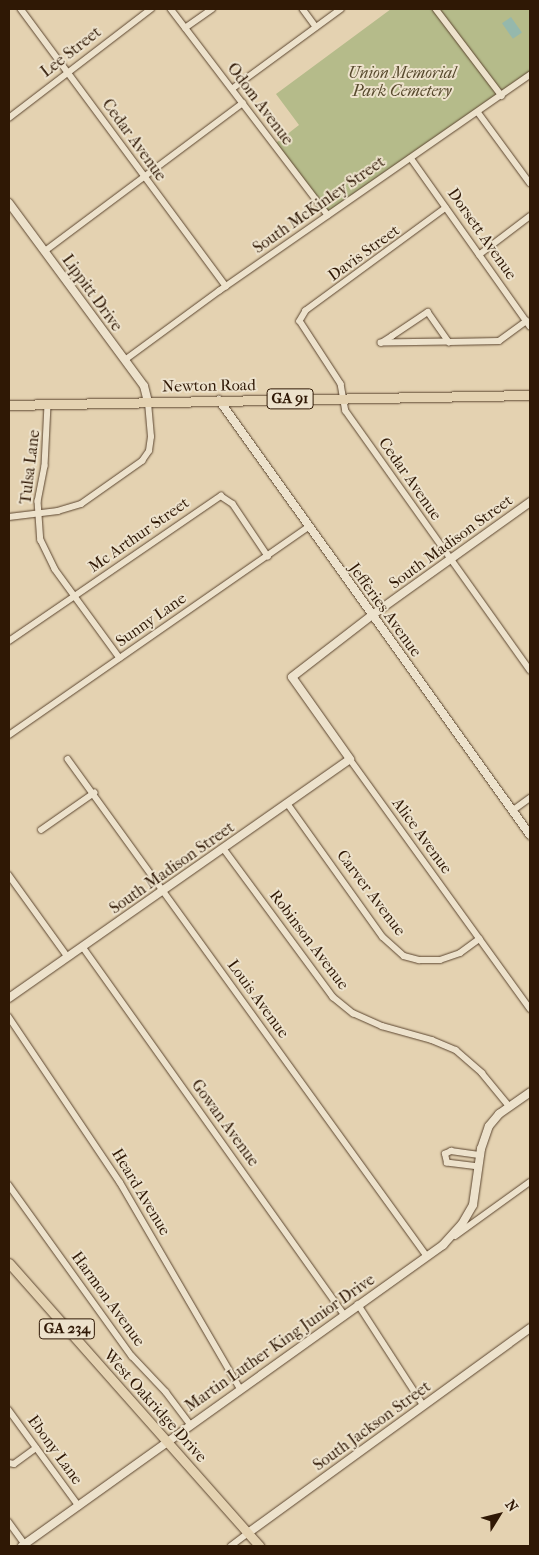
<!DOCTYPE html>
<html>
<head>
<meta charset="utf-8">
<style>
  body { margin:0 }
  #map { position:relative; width:539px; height:1555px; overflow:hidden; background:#e4d2b1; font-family:"IM FELL French Canon",serif }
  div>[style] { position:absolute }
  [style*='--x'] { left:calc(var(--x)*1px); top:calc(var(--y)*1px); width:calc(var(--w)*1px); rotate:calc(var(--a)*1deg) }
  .green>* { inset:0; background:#b5bb8a }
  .water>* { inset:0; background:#95b8ac; transform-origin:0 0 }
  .roads { filter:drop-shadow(0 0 1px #5c4630) drop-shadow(0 0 1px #5c4630) }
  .minor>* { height:5.5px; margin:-2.75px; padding:0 2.75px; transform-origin:2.75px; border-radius:2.75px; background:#ede2cc }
  .tertiary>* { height:8px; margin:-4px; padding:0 4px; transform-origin:4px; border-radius:4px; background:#ede2cc }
  .primary>* { height:9px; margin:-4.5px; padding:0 4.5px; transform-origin:4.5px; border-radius:4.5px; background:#e4d2b1 }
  span { translate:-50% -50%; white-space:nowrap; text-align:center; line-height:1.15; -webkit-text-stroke:4px #ede2cc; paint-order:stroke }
  .shield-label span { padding:1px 4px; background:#ede2cc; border:1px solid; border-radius:4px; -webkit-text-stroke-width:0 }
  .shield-label { font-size:15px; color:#2f1805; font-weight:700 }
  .street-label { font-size:16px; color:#2f1805 }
  .park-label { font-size:16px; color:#57492d; font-style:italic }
  .frame { position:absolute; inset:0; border:10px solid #2f1805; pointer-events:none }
  .north { position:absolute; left:474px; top:1490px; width:50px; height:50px; -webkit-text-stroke:4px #ede2cc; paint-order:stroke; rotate:54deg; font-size:14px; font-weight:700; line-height:20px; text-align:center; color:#2f1805 }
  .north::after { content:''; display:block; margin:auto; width:18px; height:22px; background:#2f1805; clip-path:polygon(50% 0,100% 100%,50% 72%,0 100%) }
</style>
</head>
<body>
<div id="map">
  <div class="green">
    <div style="clip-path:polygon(391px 9px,434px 9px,499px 95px,328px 213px,276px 143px,299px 125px,276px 94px)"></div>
    <div style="clip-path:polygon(439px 9px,530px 9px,530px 73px,502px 93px)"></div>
  </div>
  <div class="water">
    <div style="left:511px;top:17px;width:19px;height:11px;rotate:55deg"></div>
  </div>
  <div class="roads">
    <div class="minor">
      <div style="--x:21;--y:9;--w:345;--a:53.5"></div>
      <div style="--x:171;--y:9;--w:259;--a:52.7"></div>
      <div style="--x:303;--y:9;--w:22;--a:54"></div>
      <div style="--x:436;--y:9;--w:109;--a:52.8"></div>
      <div style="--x:185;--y:28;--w:33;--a:-35"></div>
      <div style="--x:232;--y:89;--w:135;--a:-36.3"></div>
      <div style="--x:478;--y:112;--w:88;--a:53.8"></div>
      <div style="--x:9;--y:118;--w:179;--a:-37.5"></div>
      <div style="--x:411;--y:158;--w:206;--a:54.7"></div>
      <div style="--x:446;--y:208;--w:174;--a:143.7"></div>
      <div style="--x:306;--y:311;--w:12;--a:121"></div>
      <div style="--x:300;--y:321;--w:75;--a:56.9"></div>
      <div style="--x:341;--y:384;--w:27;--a:80"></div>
      <div style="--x:346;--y:411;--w:318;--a:54.6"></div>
      <div style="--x:45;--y:251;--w:247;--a:-36.8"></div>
      <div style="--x:479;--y:255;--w:64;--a:-37.4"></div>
      <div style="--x:428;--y:312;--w:37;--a:55"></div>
      <div style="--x:449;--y:342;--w:68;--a:179.2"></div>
      <div style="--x:381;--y:343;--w:13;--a:-32"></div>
      <div style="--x:392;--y:336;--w:43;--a:-33.7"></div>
      <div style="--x:449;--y:342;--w:50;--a:-1.1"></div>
      <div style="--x:499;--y:341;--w:34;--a:-36"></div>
      <div style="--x:125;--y:360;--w:117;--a:-36.3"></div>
      <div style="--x:219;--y:291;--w:379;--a:-34.8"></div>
      <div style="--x:48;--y:405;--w:61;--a:92.8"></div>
      <div style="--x:45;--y:466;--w:36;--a:101"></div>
      <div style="--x:38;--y:501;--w:39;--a:86"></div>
      <div style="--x:41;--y:540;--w:32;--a:64"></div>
      <div style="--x:55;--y:569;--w:110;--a:53.9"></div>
      <div style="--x:9;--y:517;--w:49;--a:-7"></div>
      <div style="--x:58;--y:511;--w:24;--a:-17"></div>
      <div style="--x:81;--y:504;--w:75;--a:-35.2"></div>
      <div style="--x:142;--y:461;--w:12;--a:-55"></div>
      <div style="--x:149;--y:451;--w:14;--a:-82"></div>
      <div style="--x:151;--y:437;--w:35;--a:-95"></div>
      <div style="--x:9;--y:641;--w:257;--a:-34.4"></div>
      <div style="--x:221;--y:496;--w:14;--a:34"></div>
      <div style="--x:233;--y:504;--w:63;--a:56.1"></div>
      <div style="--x:9;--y:735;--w:364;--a:-34.8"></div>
      <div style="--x:68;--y:759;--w:613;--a:54.16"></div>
      <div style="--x:350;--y:759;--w:308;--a:54.2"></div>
      <div style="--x:288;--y:804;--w:163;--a:54.5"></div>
      <div style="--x:383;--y:937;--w:28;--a:42"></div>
      <div style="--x:404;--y:956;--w:16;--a:15"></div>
      <div style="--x:419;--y:960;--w:21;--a:0"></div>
      <div style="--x:440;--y:960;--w:21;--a:-19"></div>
      <div style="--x:460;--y:953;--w:24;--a:-36"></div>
      <div style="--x:512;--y:811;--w:22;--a:-36"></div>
      <div style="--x:41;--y:830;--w:65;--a:-34.9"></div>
      <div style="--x:224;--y:849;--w:184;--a:53.6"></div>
      <div style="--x:333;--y:997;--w:26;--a:39"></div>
      <div style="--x:353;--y:1013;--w:32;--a:24"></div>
      <div style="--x:382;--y:1026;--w:52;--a:15.6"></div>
      <div style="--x:432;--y:1040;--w:26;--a:23"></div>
      <div style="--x:456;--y:1050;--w:35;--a:41"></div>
      <div style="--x:482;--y:1073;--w:44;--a:50.5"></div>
      <div style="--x:9;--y:875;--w:101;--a:54.3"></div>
      <div style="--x:83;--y:947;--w:450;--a:54.6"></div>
      <div style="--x:9;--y:1017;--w:199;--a:56.1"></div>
      <div style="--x:120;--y:1182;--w:238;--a:59.8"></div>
      <div style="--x:479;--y:1167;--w:32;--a:-173"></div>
      <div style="--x:447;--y:1163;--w:9;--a:-103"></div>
      <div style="--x:445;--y:1154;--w:7;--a:-27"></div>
      <div style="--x:451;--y:1151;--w:30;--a:8"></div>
      <div style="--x:9;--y:1185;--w:211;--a:54.3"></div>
      <div style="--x:132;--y:1356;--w:50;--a:46.6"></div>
      <div style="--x:166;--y:1392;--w:40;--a:53"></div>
      <div style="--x:455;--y:1236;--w:92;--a:-35.8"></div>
      <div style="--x:358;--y:1304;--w:121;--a:57.1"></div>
      <div style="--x:9;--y:1410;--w:119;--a:53.9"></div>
      <div style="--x:9;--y:1463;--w:5;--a:11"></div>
      <div style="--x:14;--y:1464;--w:27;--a:-36"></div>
      <div style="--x:9;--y:1522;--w:27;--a:54"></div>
      <div style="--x:231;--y:1546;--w:21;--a:-37"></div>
    </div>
    <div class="tertiary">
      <div style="--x:9;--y:203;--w:227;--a:53.6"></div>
      <div style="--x:144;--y:386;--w:16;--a:76"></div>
      <div style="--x:219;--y:400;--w:535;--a:54.44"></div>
      <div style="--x:9;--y:998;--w:416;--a:-35"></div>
      <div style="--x:350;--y:759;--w:100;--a:-125.3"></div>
      <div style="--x:292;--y:677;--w:100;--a:-37.7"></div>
      <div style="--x:371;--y:616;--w:196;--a:-35.6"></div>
      <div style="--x:248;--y:1533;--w:349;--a:-36"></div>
      <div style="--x:22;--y:1546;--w:518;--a:-35.56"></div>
      <div style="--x:443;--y:1245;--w:28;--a:-48"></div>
      <div style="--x:462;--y:1224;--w:22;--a:-60"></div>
      <div style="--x:473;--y:1205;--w:57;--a:-81.9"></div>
      <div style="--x:481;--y:1149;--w:24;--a:-71"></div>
      <div style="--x:489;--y:1126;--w:16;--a:-50"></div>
      <div style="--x:499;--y:1114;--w:38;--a:-35"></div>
    </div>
    <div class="primary">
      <div style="--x:9;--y:405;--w:521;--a:-1.1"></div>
      <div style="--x:9;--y:1263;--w:378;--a:48.5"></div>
    </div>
  </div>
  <div class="shield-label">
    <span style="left:290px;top:399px">GA 91</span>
    <span style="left:67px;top:1329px">GA 234</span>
  </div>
  <div class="street-label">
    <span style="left:71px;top:52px;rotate:-38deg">Lee Street</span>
    <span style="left:260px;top:104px;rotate:53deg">Odom Avenue</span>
    <span style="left:134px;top:140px;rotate:54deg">Cedar Avenue</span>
    <span style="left:319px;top:205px;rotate:-35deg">South McKinley Street</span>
    <span style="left:482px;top:234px;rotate:55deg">Dorsett Avenue</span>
    <span style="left:364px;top:253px;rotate:-36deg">Davis Street</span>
    <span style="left:92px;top:293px;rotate:54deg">Lippitt Drive</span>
    <span style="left:209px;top:386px;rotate:-1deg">Newton Road</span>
    <span style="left:30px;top:467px;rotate:-83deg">Tulsa Lane</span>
    <span style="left:410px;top:479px;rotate:55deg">Cedar Avenue</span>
    <span style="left:139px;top:535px;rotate:-35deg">Mc Arthur Street</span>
    <span style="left:451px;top:542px;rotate:-36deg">South Madison Street</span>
    <span style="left:385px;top:610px;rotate:54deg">Jefferies Avenue</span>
    <span style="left:151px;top:620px;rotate:-35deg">Sunny Lane</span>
    <span style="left:422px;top:836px;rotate:54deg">Alice Avenue</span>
    <span style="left:172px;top:868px;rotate:-35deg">South Madison Street</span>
    <span style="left:371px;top:893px;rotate:53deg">Carver Avenue</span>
    <span style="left:309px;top:940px;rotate:53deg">Robinson Avenue</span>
    <span style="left:258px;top:999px;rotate:54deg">Louis Avenue</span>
    <span style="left:225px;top:1123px;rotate:54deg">Gowan Avenue</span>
    <span style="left:141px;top:1192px;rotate:59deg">Heard Avenue</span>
    <span style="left:108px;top:1299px;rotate:54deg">Harmon Avenue</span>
    <span style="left:280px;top:1343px;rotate:-35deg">Martin Luther King Junior Drive</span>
    <span style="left:155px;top:1406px;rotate:48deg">West Oakridge Drive</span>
    <span style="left:372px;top:1426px;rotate:-36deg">South Jackson Street</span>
    <span style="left:55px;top:1450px;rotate:54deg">Ebony Lane</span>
  </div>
  <div class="park-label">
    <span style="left:402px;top:82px">Union Memorial<br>Park Cemetery</span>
  </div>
  <div class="frame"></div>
  <div class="north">N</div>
</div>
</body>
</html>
